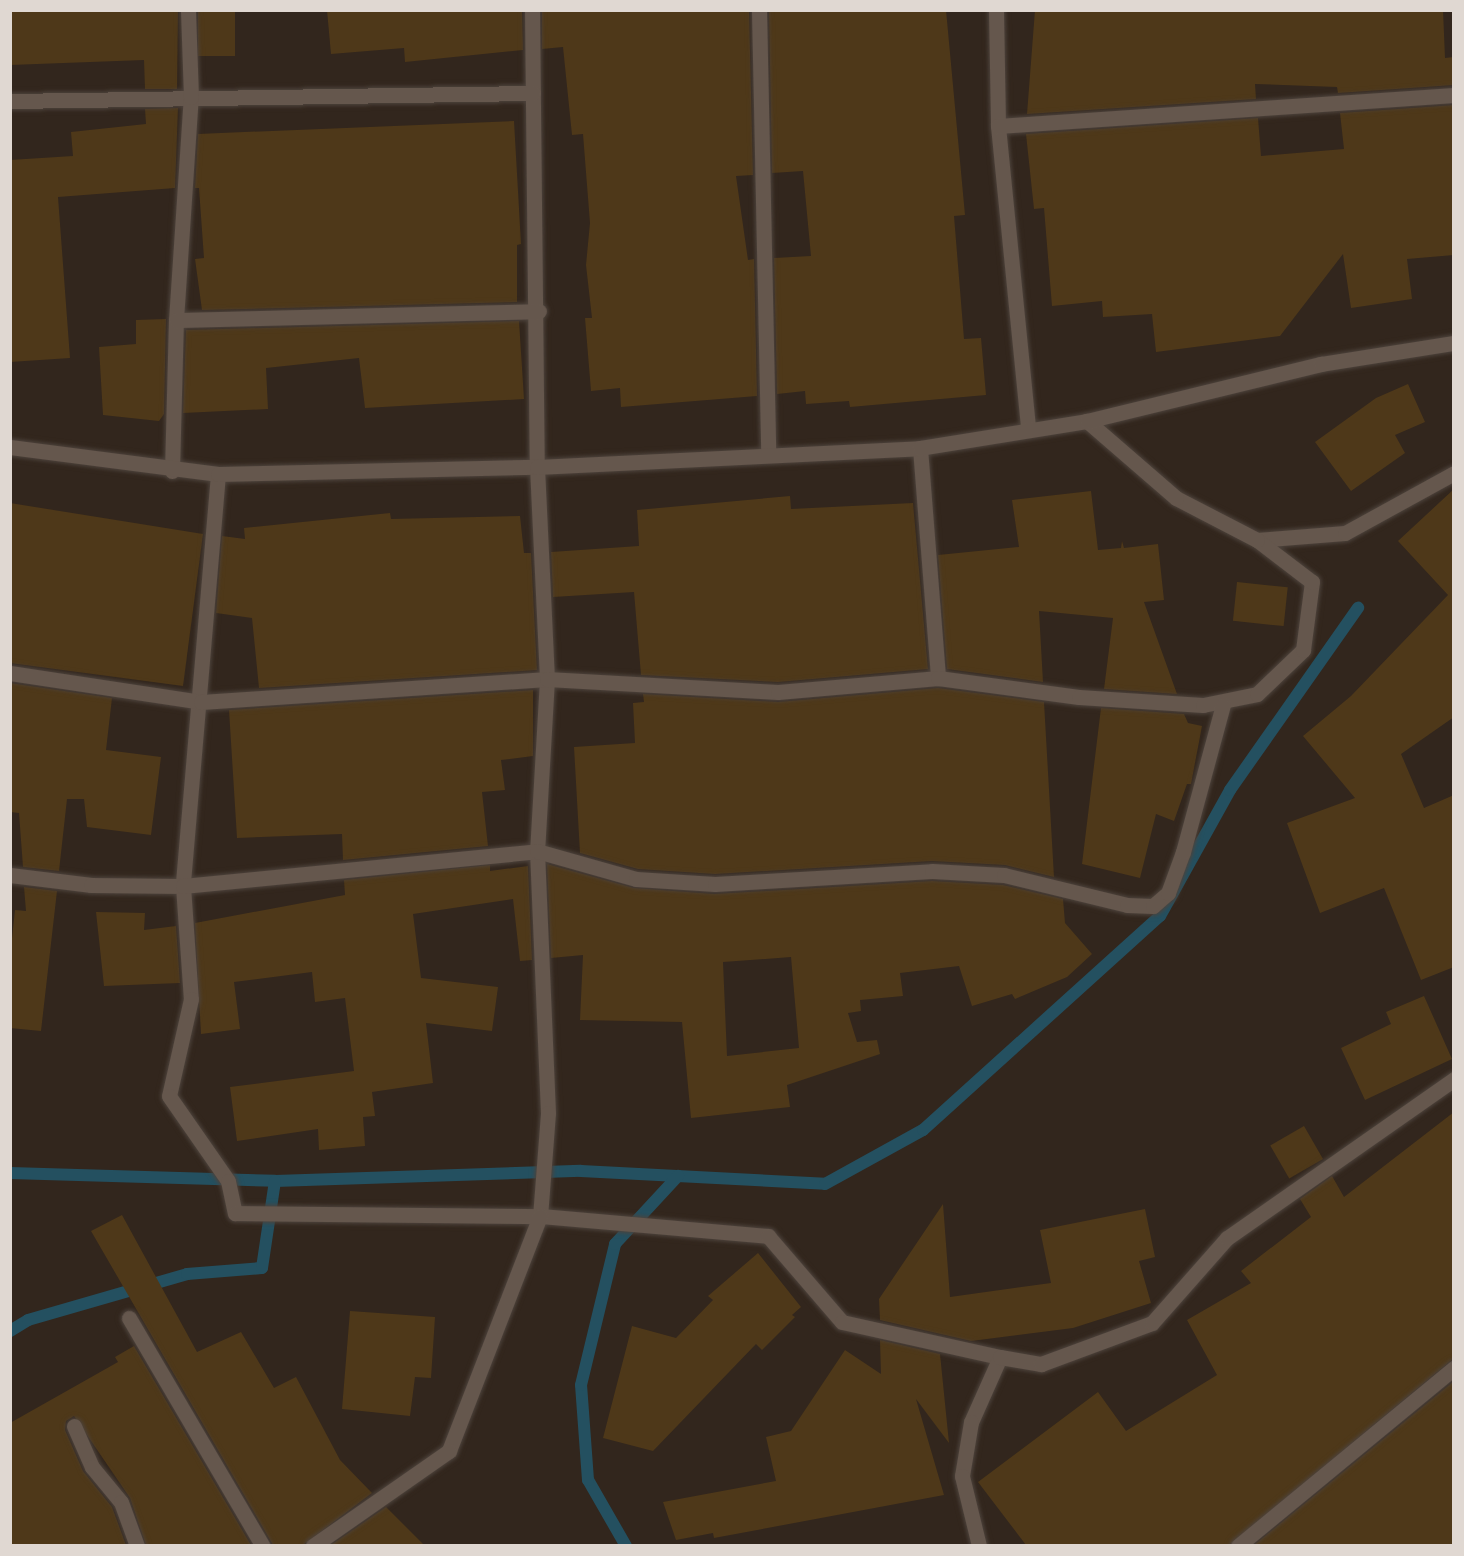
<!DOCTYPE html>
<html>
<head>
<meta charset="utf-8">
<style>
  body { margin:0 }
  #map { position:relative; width:1464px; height:1556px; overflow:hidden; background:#32261d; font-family:"DejaVu Sans",sans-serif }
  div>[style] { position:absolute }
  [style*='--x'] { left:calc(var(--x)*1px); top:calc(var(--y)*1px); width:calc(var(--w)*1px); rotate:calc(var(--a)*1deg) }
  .stream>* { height:12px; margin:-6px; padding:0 6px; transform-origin:6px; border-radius:6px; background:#245060 }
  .building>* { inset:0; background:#4e3819; transform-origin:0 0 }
  .roads { filter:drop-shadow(0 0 2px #4d433c) drop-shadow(0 0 2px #4d433c) }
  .service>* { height:15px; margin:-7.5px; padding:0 7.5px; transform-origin:7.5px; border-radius:7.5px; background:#65574d }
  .minor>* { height:15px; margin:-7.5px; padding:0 7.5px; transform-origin:7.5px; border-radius:7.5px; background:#65574d }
  .tertiary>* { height:15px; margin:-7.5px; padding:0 7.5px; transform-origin:7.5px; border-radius:7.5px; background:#65574d }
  span { translate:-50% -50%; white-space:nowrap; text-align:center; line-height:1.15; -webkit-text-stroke:4.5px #281c14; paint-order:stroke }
  .frame { position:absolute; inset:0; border:12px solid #e0d8d2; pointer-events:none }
</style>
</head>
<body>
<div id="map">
  <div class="stream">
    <div style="--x:10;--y:1173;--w:265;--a:1.7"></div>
    <div style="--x:275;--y:1181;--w:306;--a:-1.9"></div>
    <div style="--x:581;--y:1171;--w:244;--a:3"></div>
    <div style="--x:825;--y:1184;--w:112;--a:-28.9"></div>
    <div style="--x:923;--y:1130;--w:319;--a:-42.1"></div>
    <div style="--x:1160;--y:916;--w:144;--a:-60.9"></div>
    <div style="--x:1230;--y:790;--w:223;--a:-54.9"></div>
    <div style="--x:10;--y:1331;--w:21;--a:-31"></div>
    <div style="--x:28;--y:1320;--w:166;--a:-16.1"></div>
    <div style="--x:187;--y:1274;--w:75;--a:-4.6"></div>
    <div style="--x:262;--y:1268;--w:88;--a:-81.5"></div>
    <div style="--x:626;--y:1546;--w:76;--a:-119.9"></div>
    <div style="--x:588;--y:1480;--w:95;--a:-94.2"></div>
    <div style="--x:581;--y:1385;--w:145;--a:-76.4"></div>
    <div style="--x:615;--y:1244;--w:93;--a:-47.2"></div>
  </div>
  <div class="building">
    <div style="clip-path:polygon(10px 10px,178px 10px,177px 89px,145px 89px,144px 60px,10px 65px)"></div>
    <div style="left:198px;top:10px;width:37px;height:46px"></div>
    <div style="clip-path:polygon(327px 10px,522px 10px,523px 50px,405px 62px,404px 48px,331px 54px)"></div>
    <div style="clip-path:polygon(542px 10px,749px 10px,753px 175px,736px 176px,748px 260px,754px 259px,757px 396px,621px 407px,620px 388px,591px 391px,585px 318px,592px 318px,586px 265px,590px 223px,583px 134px,572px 135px,563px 47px,542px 49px)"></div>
    <div style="clip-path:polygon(769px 10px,946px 10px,965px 215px,954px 216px,964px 339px,981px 338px,986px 395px,850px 407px,849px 401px,806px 404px,805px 391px,777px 394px,774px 258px,811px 256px,803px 171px,772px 173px)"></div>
    <div style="clip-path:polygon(1035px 10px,1443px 10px,1445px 58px,1454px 57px,1454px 85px,1338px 93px,1337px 87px,1255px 84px,1256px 99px,1027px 114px)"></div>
    <div style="clip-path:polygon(1454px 105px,1454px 255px,1407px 259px,1412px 299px,1351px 308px,1343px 254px,1280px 336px,1156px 352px,1152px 314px,1103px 317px,1102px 301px,1052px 306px,1044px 208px,1034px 209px,1026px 134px,1258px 118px,1261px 156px,1344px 149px,1340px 113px)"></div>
    <div style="clip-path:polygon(178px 108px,175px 188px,58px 197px,70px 358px,10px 362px,10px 160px,73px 156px,71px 132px,146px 124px,145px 109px)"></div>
    <div style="clip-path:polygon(514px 121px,521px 244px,517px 245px,517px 302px,202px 310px,195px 259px,204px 258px,199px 188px,195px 188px,198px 134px)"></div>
    <div style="clip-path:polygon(166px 319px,164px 414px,159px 421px,103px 415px,99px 347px,136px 344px,136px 320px)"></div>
    <div style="clip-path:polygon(519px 321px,524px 399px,365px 408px,359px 358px,266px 368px,268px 409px,183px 413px,186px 330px)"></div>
    <div style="clip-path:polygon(1408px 384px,1425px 422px,1395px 435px,1405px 453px,1351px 491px,1315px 442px,1376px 398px)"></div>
    <div style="clip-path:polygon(1454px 489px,1454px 717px,1401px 754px,1424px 808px,1454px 795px,1454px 967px,1421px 980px,1384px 888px,1320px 913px,1287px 823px,1355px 798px,1303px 736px,1351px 696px,1448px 595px,1398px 541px)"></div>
    <div style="clip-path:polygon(1091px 491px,1098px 550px,1121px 548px,1122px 541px,1124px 548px,1158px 544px,1164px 600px,1144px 602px,1177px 694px,1104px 689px,1113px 618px,1039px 611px,1043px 682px,947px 669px,938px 555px,1019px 547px,1012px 500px)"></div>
    <div style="clip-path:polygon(790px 496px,791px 509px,913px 503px,928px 669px,778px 682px,641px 675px,634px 592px,553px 597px,551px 552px,639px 546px,637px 510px)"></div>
    <div style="clip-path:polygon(10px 503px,203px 534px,183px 686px,10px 663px)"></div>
    <div style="clip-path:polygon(390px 513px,391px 519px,520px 516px,524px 553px,531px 553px,537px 670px,259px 688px,252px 618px,216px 613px,222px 536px,245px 539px,244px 528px)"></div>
    <div style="left:1237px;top:582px;width:51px;height:39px;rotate:6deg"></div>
    <div style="clip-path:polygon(10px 683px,112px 698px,106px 750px,161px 757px,151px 835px,87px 827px,84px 799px,67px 799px,59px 871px,23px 867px,19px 813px,10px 812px)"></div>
    <div style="clip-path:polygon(938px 688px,1044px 702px,1054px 877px,1005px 865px,932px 861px,715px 874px,638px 869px,580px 853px,574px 747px,635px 743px,633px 703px,644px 702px,643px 694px,778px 702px)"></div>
    <div style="clip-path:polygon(533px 690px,533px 756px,501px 760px,505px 790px,482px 792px,488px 846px,343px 860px,342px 834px,237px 838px,229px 710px)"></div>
    <div style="clip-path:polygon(1101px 708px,1184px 714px,1188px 723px,1202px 726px,1191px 784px,1187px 784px,1174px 821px,1156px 814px,1140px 878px,1082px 864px)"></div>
    <div style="clip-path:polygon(evenodd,547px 864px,634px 888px,714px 894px,932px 881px,1003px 885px,1063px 899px,1065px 923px,1092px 954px,1067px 977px,1015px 999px,1012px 994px,972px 1006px,959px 966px,900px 973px,903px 996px,860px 1000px,861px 1011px,848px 1013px,857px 1042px,877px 1040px,880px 1054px,787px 1085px,790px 1107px,691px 1118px,682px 1022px,580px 1020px,583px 955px,551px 958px,547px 864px,791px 957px,799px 1048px,727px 1056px,723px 962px,791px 957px)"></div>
    <div style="clip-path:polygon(490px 865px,490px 871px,528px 866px,532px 960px,520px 961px,513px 899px,413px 914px,421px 978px,498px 987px,492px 1031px,426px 1023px,433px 1083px,372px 1092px,375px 1116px,363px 1117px,365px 1146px,319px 1150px,318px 1129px,237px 1141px,230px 1087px,354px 1071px,345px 998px,315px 1002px,312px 972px,234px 982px,240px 1029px,201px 1034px,195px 923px,345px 895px,344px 880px)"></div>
    <div style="clip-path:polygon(24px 887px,57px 891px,41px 1031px,10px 1028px,10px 957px,15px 910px,26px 911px)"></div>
    <div style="clip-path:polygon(96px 912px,145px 913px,144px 930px,176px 926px,180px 983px,104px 986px)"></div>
    <div style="clip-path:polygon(1424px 996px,1452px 1059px,1365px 1100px,1341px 1048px,1391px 1024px,1386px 1012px)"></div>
    <div style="clip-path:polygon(1454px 1112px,1454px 1358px,1229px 1545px,1026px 1545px,978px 1482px,1098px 1392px,1126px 1431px,1217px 1375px,1187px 1320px,1251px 1283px,1241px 1271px,1311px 1217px,1300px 1199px,1332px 1176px,1344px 1197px)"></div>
    <div style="left:1304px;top:1126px;width:38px;height:39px;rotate:60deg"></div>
    <div style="clip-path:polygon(943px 1204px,950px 1297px,1051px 1283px,1040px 1230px,1145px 1209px,1155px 1257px,1139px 1261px,1151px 1303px,1073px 1328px,971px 1341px,880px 1320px,879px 1299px)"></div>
    <div style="clip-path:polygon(122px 1215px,197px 1352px,241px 1332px,274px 1388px,296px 1377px,340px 1460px,372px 1493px,303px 1545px,273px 1545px,91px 1231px)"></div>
    <div style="clip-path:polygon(758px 1253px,801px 1307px,792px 1315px,795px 1317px,762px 1350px,756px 1344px,653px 1451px,603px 1438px,632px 1326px,676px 1338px,713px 1300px,708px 1296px)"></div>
    <div style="clip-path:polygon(350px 1311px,435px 1317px,431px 1378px,415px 1377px,410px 1416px,342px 1409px)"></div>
    <div style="clip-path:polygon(880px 1340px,940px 1354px,949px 1443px,916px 1399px,944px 1495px,714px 1538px,713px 1533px,676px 1540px,663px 1502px,776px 1481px,766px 1437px,791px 1431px,845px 1350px,881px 1374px)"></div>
    <div style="clip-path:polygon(134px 1346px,251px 1545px,146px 1545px,130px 1498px,74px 1416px,66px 1421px,65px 1430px,83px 1471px,112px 1507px,126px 1545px,10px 1545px,10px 1423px,118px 1362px,115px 1357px)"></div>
    <div style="clip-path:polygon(1454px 1381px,1454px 1545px,1254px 1545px)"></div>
    <div style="clip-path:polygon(386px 1507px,424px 1545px,331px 1545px)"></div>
  </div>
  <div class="roads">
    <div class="service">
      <div style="--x:1257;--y:540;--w:88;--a:-4.5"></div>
      <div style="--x:1345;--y:533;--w:124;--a:-28.8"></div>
    </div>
    <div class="minor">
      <div style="--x:532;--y:10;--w:457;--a:89.4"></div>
      <div style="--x:537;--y:467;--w:212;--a:87.3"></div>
      <div style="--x:547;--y:679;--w:172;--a:93.3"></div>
      <div style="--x:537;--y:851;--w:262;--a:87.6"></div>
      <div style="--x:548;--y:1113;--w:103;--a:94.4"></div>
      <div style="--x:540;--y:1216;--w:229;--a:5"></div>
      <div style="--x:768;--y:1236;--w:113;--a:49.3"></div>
      <div style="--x:842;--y:1322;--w:162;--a:12.5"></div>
      <div style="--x:1000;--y:1357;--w:71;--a:114"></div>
      <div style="--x:971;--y:1422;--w:55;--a:99.5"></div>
      <div style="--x:962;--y:1476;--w:72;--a:76.3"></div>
      <div style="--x:759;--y:10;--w:443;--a:88.8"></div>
      <div style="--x:996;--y:10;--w:116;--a:89"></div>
      <div style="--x:998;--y:126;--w:304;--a:84.3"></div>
      <div style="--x:10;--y:101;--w:523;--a:-0.88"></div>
      <div style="--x:998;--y:126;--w:457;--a:-3.9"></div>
      <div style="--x:176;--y:320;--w:224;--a:-86.2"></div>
      <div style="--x:191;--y:97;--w:87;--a:-92"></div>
      <div style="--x:920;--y:448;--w:231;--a:85.5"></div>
      <div style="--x:172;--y:471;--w:151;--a:-88.5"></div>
      <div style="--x:176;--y:320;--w:363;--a:-1.4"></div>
      <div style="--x:218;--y:474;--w:413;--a:94.9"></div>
      <div style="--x:183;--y:886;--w:113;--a:86"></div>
      <div style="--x:191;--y:999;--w:99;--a:102.8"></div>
      <div style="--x:169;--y:1096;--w:103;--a:55.2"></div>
      <div style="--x:228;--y:1181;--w:33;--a:78"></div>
      <div style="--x:235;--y:1213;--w:305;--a:0.6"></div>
      <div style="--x:540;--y:1216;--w:252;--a:111.2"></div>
      <div style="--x:449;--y:1451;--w:166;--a:145.1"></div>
      <div style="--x:10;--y:673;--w:193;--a:8.6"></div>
      <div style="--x:201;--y:702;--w:347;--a:-3.8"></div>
      <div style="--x:547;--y:679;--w:231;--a:3.2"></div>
      <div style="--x:778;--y:692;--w:161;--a:-5"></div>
      <div style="--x:938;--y:678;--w:142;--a:7.7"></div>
      <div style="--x:1079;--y:697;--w:124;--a:3.7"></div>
      <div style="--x:1203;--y:705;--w:55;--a:-11.5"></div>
      <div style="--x:1257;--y:694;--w:64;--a:-43.7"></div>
      <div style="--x:1303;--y:650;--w:69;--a:-82.5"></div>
      <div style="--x:1312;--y:582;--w:69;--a:-142.6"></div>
      <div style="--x:1257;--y:540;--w:91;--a:-152.6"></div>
      <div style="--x:1176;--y:498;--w:118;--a:-139.1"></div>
      <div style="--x:10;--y:875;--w:82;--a:7"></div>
      <div style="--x:91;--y:885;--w:92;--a:0.6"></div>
      <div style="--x:183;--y:886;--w:356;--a:-5.6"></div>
      <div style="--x:537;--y:851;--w:103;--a:15.8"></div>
      <div style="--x:636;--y:879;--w:79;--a:3.6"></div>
      <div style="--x:715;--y:884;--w:217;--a:-3.4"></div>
      <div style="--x:932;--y:871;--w:72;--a:3.2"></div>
      <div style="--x:1004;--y:875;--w:127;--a:13.7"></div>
      <div style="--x:1127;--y:905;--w:26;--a:2"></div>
      <div style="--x:1153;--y:906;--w:20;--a:-41"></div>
      <div style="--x:1168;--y:893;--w:44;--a:-69.9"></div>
      <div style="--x:1183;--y:852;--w:152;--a:-74.8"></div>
      <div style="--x:129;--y:1318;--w:264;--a:59.6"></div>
      <div style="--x:1000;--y:1357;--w:42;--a:9.7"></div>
      <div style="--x:1041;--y:1364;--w:118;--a:-20.3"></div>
      <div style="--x:1152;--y:1323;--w:113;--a:-48.6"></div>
      <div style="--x:1227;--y:1238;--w:277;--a:-35"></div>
      <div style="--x:74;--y:1426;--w:45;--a:66.3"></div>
      <div style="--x:92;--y:1467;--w:45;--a:50.4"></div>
      <div style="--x:121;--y:1502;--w:47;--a:70"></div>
      <div style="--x:1238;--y:1546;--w:280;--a:-39.5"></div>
    </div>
    <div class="tertiary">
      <div style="--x:10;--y:447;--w:210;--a:7.4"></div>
      <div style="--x:218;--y:474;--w:319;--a:-1.3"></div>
      <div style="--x:537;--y:467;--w:383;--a:-2.8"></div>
      <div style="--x:920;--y:448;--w:169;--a:-9.2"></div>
      <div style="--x:1087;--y:421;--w:241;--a:-13.7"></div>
      <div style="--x:1321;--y:364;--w:135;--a:-9"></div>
    </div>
  </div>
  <div class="frame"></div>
</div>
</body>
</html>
